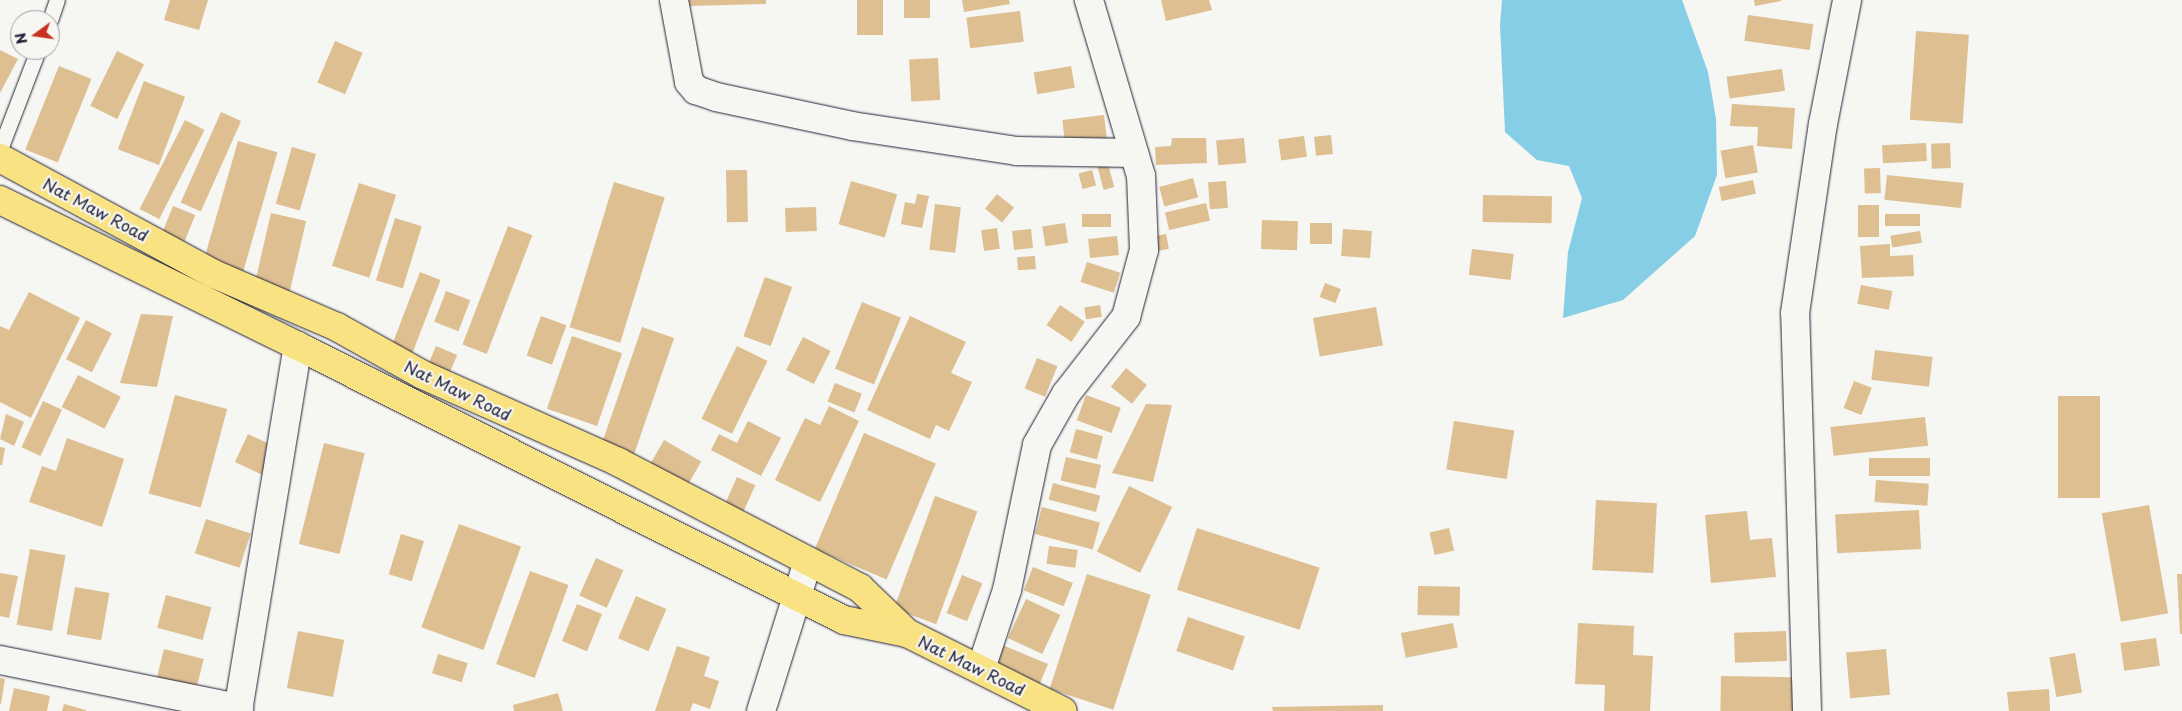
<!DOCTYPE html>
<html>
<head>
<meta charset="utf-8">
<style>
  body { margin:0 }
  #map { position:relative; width:2182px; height:711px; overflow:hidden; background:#f6f6f2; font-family:"Playpen Sans",sans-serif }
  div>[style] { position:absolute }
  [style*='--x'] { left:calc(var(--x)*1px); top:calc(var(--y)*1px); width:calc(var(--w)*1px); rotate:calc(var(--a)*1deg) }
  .water>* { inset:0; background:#85cee6 }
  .building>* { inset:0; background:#ddbf91; transform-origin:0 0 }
  .roads { filter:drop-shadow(0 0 1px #22223b) drop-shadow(0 0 1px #22223b) }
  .lane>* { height:15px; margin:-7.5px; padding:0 7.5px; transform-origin:7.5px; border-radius:7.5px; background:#f6f6f2 }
  .street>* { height:28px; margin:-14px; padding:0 14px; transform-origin:14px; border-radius:14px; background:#f6f6f2 }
  .secondary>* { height:28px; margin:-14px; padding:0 14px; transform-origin:14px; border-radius:14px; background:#f6f6f2 }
  .primary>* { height:28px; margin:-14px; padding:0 14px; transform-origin:14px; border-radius:14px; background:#f8e281 }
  span { translate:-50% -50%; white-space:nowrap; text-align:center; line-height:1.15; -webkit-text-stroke:4.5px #f6f6f2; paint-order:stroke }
  .street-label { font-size:16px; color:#22223b }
  .north { position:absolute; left:10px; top:10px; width:50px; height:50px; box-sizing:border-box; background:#f6f6f2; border:1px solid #a1a1a9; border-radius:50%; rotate:256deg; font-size:14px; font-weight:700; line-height:20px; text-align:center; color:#22223b }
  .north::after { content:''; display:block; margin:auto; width:18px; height:22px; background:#c8321e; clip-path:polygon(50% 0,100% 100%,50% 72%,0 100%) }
</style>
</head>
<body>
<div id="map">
  <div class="water">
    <div style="clip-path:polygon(1502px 0,1682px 0,1708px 72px,1716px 119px,1717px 175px,1695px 236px,1623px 300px,1563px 318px,1568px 252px,1582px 198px,1569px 166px,1537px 160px,1505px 132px,1500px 25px)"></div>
  </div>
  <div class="building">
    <div style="clip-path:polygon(170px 0,208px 0,199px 30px,164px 20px)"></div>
    <div style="clip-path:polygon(688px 0,766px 0,766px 4px,688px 6px)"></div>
    <div style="left:857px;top:0;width:26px;height:35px"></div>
    <div style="left:904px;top:0;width:26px;height:18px"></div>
    <div style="clip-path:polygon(962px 0,1009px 0,1010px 4px,964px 12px)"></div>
    <div style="clip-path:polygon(1161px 0,1209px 0,1212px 10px,1166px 21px)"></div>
    <div style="clip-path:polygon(1754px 0,1781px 0,1781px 1px,1755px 6px)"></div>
    <div style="left:1020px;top:11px;width:31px;height:54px;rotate:83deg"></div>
    <div style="left:1748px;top:15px;width:66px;height:26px;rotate:8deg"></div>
    <div style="left:1916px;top:31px;width:53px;height:89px;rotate:4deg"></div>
    <div style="left:335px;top:41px;width:30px;height:45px;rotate:23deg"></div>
    <div style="clip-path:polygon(0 50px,18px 59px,0 93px)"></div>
    <div style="left:117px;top:51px;width:30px;height:61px;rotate:26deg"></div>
    <div style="left:938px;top:58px;width:42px;height:29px;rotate:87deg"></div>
    <div style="left:59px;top:66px;width:35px;height:90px;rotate:22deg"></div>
    <div style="left:1071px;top:66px;width:22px;height:38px;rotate:80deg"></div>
    <div style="left:1782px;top:69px;width:22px;height:56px;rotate:82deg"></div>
    <div style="left:144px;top:81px;width:44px;height:73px;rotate:21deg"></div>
    <div style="clip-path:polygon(1732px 104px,1795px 108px,1792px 149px,1757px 146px,1758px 127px,1730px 126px)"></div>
    <div style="left:221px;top:112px;width:22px;height:99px;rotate:24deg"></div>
    <div style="left:1104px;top:115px;width:25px;height:42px;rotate:83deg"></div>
    <div style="left:185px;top:120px;width:22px;height:100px;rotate:27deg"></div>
    <div style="left:1331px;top:135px;width:19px;height:17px;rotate:84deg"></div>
    <div style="left:1304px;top:136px;width:21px;height:26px;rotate:82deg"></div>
    <div style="clip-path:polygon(1172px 138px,1206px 138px,1207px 163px,1156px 165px,1155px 147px,1171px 146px)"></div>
    <div style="left:1244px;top:138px;width:25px;height:28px;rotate:85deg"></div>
    <div style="left:238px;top:141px;width:41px;height:129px;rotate:16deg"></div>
    <div style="left:1926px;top:143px;width:18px;height:44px;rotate:87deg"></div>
    <div style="left:1950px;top:143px;width:25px;height:19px;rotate:88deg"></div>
    <div style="left:1753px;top:145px;width:28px;height:33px;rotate:80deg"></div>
    <div style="left:292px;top:147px;width:25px;height:59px;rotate:16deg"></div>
    <div style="left:1107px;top:160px;width:28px;height:11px;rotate:75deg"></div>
    <div style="left:1880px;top:168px;width:25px;height:16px;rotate:88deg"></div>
    <div style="left:747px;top:170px;width:52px;height:21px;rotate:89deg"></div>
    <div style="left:1092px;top:170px;width:16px;height:14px;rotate:75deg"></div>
    <div style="left:1887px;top:175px;width:77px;height:25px;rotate:6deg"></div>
    <div style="left:1193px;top:178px;width:20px;height:35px;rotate:75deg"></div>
    <div style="left:1753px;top:180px;width:14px;height:35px;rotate:78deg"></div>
    <div style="left:851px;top:181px;width:48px;height:45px;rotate:16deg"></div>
    <div style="left:1226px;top:181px;width:27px;height:18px;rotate:86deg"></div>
    <div style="left:614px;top:182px;width:53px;height:152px;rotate:17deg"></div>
    <div style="left:359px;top:183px;width:39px;height:87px;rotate:18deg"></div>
    <div style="clip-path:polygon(917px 194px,929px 196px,922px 228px,901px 224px,905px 202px,915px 204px)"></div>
    <div style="left:997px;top:194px;width:22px;height:19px;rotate:39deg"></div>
    <div style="left:1483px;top:195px;width:69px;height:27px;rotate:1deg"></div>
    <div style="left:1206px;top:203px;width:18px;height:42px;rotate:77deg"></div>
    <div style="left:935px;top:204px;width:26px;height:46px;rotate:7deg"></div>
    <div style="left:1858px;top:205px;width:21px;height:32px"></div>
    <div style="left:173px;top:206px;width:24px;height:32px;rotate:22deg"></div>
    <div style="left:816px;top:207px;width:24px;height:31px;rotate:88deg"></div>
    <div style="left:271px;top:213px;width:36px;height:77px;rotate:13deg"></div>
    <div style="left:1111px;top:214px;width:13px;height:29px;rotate:90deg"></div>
    <div style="left:1920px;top:214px;width:12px;height:35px;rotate:90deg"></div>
    <div style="left:395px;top:218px;width:28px;height:65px;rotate:17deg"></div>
    <div style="left:1262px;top:220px;width:36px;height:29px;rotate:2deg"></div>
    <div style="left:1065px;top:223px;width:20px;height:23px;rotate:81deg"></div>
    <div style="left:1310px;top:223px;width:22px;height:21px"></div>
    <div style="left:508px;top:226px;width:26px;height:127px;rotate:21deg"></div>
    <div style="left:997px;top:228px;width:21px;height:16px;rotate:82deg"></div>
    <div style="left:1031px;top:229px;width:19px;height:19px;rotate:84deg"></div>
    <div style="left:1343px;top:229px;width:29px;height:27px;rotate:4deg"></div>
    <div style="left:1920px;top:231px;width:12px;height:30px;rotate:81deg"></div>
    <div style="left:1166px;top:234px;width:15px;height:17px;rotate:79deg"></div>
    <div style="left:1117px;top:236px;width:19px;height:29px;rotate:84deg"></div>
    <div style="clip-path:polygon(1890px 244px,1890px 256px,1913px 255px,1914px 276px,1862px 278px,1860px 246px)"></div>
    <div style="left:1472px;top:249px;width:42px;height:26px;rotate:7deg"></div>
    <div style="left:1035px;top:256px;width:13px;height:18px;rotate:86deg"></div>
    <div style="left:1087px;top:262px;width:35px;height:21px;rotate:18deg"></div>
    <div style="left:420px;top:272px;width:22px;height:87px;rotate:21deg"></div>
    <div style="left:765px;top:277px;width:29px;height:63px;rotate:20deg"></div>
    <div style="left:1325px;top:283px;width:17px;height:15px;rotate:21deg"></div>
    <div style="left:1861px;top:285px;width:32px;height:19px;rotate:11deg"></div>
    <div style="left:446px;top:291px;width:26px;height:33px;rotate:21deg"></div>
    <div style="clip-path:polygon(29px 292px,80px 318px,31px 418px,0 402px,0 326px,9px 330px)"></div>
    <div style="left:862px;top:302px;width:42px;height:72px;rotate:22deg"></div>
    <div style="left:1060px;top:305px;width:30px;height:24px;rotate:34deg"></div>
    <div style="left:1100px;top:305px;width:12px;height:16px;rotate:81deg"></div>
    <div style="left:1376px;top:307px;width:39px;height:64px;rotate:80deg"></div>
    <div style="clip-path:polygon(141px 314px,173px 316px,157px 387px,120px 383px)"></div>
    <div style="left:541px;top:316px;width:27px;height:42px;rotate:20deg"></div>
    <div style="clip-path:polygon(910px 316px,966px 342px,951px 373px,972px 382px,949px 431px,936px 425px,930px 439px,867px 410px)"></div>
    <div style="left:86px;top:320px;width:29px;height:44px;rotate:27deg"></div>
    <div style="left:642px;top:327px;width:34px;height:123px;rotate:19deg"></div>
    <div style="left:572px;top:336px;width:53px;height:77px;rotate:19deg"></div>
    <div style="left:803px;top:337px;width:31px;height:37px;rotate:27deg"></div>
    <div style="left:436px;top:346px;width:23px;height:22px;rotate:23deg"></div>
    <div style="left:737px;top:346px;width:34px;height:81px;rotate:26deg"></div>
    <div style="left:1875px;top:350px;width:58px;height:30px;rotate:7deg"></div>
    <div style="left:1037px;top:358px;width:22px;height:33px;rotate:22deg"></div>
    <div style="left:1126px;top:368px;width:27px;height:24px;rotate:39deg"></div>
    <div style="left:78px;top:375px;width:48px;height:36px;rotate:27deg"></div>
    <div style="left:1854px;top:381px;width:19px;height:29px;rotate:21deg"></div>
    <div style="left:835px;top:383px;width:29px;height:20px;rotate:22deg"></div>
    <div style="left:175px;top:395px;width:54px;height:102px;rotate:15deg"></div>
    <div style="left:1086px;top:395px;width:37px;height:27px;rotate:20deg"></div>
    <div style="left:2058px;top:396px;width:42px;height:102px"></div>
    <div style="left:43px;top:401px;width:21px;height:51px;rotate:25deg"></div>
    <div style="clip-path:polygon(1146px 404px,1172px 405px,1153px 482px,1112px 473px)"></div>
    <div style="clip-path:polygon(829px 406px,859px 421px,820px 502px,775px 480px,805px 418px,820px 425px)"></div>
    <div style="clip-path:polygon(6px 414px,24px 422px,14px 446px,0 439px)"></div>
    <div style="left:1925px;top:417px;width:29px;height:95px;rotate:84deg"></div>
    <div style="clip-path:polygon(748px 421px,781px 438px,761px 476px,711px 450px,719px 434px,737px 443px)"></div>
    <div style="left:1454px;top:421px;width:61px;height:49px;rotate:9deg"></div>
    <div style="left:1076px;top:429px;width:28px;height:24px;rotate:15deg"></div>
    <div style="left:864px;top:433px;width:78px;height:126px;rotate:23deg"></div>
    <div style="left:248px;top:434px;width:33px;height:31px;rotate:25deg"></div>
    <div style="clip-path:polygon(67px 438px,124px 459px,102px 527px,29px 502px,42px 466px,56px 471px)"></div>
    <div style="left:664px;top:440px;width:43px;height:32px;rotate:30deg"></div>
    <div style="left:324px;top:443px;width:42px;height:104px;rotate:14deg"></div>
    <div style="clip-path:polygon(0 447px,5px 448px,2px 465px,0 465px)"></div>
    <div style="left:1066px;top:457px;width:36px;height:24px;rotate:13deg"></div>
    <div style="left:1930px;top:458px;width:18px;height:61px;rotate:90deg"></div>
    <div style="left:737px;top:477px;width:20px;height:31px;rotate:24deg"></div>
    <div style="left:1876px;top:480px;width:53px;height:22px;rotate:4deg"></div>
    <div style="left:1053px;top:483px;width:49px;height:17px;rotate:15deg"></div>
    <div style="left:1129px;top:486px;width:48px;height:73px;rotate:26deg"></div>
    <div style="left:935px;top:496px;width:45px;height:120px;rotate:20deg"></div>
    <div style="left:1596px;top:500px;width:61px;height:70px;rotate:3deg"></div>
    <div style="left:2149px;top:505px;width:110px;height:48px;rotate:80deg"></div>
    <div style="left:1042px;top:507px;width:60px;height:28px;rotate:15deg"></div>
    <div style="left:1919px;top:510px;width:39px;height:84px;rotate:87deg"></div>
    <div style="clip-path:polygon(1747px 511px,1750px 540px,1772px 538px,1776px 577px,1711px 583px,1705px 515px)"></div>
    <div style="left:206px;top:519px;width:47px;height:36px;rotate:18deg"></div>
    <div style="left:459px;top:524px;width:66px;height:110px;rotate:20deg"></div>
    <div style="left:1197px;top:528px;width:129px;height:65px;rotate:18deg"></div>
    <div style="left:1449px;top:528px;width:23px;height:20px;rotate:77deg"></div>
    <div style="left:401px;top:534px;width:24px;height:42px;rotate:17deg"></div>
    <div style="left:1049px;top:546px;width:29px;height:18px;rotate:8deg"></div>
    <div style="left:30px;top:549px;width:36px;height:77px;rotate:10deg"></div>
    <div style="left:596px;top:558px;width:30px;height:41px;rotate:24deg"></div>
    <div style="left:1033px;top:567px;width:43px;height:25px;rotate:22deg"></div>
    <div style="left:530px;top:571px;width:41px;height:99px;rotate:20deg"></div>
    <div style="clip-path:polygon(0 573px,18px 576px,9px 618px,0 616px)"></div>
    <div style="left:1087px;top:574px;width:67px;height:121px;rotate:18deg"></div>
    <div style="clip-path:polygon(2177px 574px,2182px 574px,2182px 634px,2180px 634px)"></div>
    <div style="left:962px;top:575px;width:22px;height:41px;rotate:22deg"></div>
    <div style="left:1418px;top:586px;width:42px;height:29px;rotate:1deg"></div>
    <div style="left:75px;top:587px;width:35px;height:48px;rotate:10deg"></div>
    <div style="left:166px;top:595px;width:47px;height:34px;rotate:15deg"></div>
    <div style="left:636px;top:596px;width:33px;height:46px;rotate:23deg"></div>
    <div style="left:1026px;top:599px;width:38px;height:43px;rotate:25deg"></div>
    <div style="left:577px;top:604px;width:27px;height:40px;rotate:22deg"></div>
    <div style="left:1188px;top:617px;width:60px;height:36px;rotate:19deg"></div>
    <div style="left:1453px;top:623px;width:25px;height:53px;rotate:79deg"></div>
    <div style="clip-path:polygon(1578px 623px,1634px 626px,1633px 655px,1653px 656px,1650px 711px,1604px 711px,1605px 685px,1575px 684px)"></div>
    <div style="left:298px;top:631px;width:47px;height:58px;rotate:11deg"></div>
    <div style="left:1786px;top:631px;width:30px;height:52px;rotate:88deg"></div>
    <div style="left:2156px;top:638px;width:28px;height:36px;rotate:82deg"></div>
    <div style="clip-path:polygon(1000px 644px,1048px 664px,1035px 695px,1011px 685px,1017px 672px,993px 661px)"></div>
    <div style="clip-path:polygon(677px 646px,710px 657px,704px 676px,719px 681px,710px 709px,693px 703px,690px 711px,655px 711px)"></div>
    <div style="left:164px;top:649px;width:41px;height:29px;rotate:14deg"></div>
    <div style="left:1886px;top:649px;width:46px;height:40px;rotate:85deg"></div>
    <div style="left:2075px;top:653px;width:40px;height:26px;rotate:80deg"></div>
    <div style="left:438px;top:654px;width:31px;height:20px;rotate:17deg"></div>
    <div style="left:1721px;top:676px;width:80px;height:35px;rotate:1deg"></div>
    <div style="clip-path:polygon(0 678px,5px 679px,1px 704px,0 704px)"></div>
    <div style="clip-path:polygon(14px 688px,50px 696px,47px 711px,9px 711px)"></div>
    <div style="clip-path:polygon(2049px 689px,2050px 711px,2009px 711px,2007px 692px)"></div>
    <div style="clip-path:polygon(558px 693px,563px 711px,514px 711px,513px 705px)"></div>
    <div style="clip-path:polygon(64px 704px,86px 710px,86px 711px,62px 711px)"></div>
    <div style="clip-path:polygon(1383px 705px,1383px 711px,1273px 711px,1272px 707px)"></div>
  </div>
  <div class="roads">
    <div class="lane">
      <div style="--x:50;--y:20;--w:21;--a:-71"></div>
      <div style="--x:0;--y:149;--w:106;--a:-69"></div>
    </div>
    <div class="street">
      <div style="--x:674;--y:0;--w:83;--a:79.6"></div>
      <div style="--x:689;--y:82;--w:11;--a:49"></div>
      <div style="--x:696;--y:90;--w:21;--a:19"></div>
      <div style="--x:716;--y:97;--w:139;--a:12"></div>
      <div style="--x:852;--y:126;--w:167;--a:8.6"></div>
      <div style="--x:1017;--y:151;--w:117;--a:1"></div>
      <div style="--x:0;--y:660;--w:244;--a:11.4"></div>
      <div style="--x:981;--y:669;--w:83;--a:-71.8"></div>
      <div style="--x:1007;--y:590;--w:148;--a:-78.3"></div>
      <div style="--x:1037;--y:445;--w:59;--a:-60.4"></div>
      <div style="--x:1066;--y:394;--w:98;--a:-52.1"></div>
      <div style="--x:1126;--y:317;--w:69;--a:-75"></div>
      <div style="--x:1144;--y:250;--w:74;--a:-92.3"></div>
      <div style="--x:1141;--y:176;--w:184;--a:-106.5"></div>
      <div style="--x:238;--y:711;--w:370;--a:-80.7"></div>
      <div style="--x:1807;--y:711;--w:398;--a:-91.7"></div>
      <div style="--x:1795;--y:313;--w:191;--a:-81.6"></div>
      <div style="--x:1823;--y:124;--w:126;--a:-79"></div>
    </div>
    <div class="secondary">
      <div style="--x:761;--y:711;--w:157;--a:-72.6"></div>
    </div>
    <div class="primary">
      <div style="--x:0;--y:158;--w:243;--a:28.5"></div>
      <div style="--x:214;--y:274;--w:134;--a:23.3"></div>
      <div style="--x:337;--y:327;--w:98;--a:29.2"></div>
      <div style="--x:423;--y:375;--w:214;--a:24"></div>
      <div style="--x:618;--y:462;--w:273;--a:27.5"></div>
      <div style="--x:860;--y:588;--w:65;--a:43.8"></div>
      <div style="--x:0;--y:200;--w:332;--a:26.1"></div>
      <div style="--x:298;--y:346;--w:611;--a:26.65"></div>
      <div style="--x:844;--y:620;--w:64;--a:11.7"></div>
      <div style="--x:907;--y:633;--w:174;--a:26.6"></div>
    </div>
  </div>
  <div class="street-label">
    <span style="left:96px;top:209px;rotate:28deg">Nat Maw Road</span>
    <span style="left:458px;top:390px;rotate:26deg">Nat Maw Road</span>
    <span style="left:972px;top:665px;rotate:26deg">Nat Maw Road</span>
  </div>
  <div class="north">N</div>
</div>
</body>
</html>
